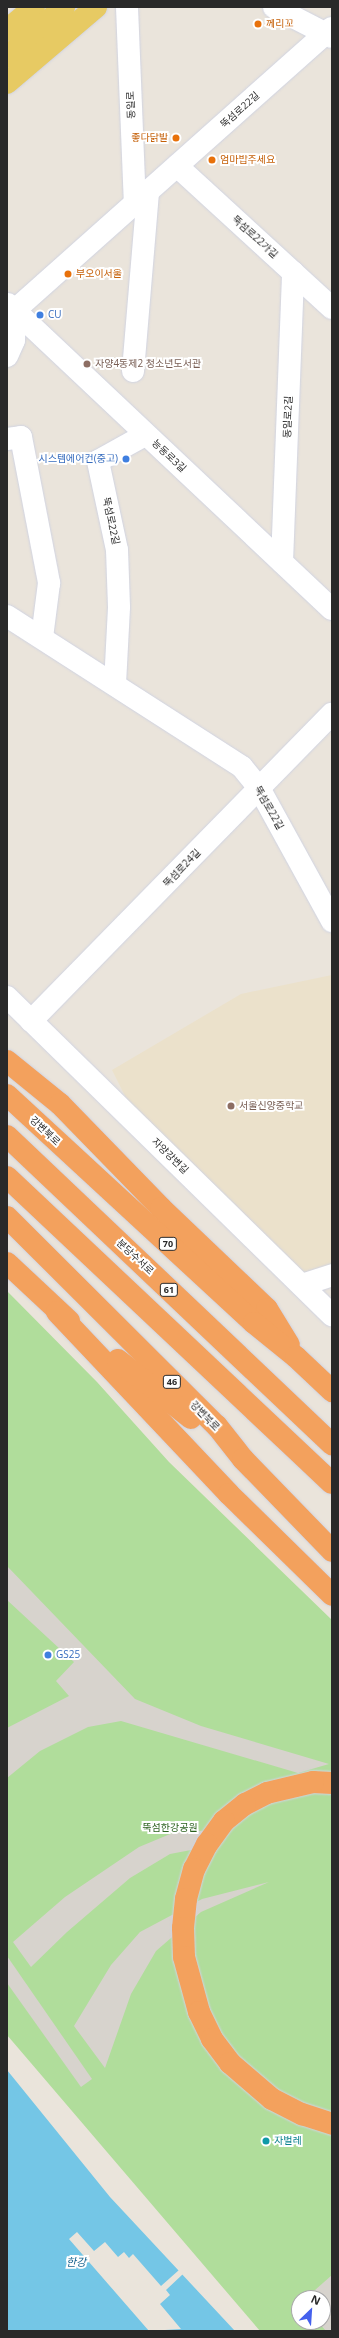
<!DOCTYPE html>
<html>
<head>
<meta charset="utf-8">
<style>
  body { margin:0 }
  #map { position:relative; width:339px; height:2338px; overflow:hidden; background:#eae4db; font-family:"Open Sans","Noto Sans KR",sans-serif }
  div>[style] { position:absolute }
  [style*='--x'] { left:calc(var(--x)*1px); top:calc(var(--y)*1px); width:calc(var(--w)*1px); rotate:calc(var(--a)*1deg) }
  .education>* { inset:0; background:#ebe1cb }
  .green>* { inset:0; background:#b0dd9b }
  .plaza>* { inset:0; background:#d7d3cd }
  .water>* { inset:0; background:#74c6e6 }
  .pier>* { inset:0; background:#eae4db }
  .roads { filter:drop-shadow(0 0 1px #d0d3e1) drop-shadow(0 0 1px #d0d3e1) }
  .street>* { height:22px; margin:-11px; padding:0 11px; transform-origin:11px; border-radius:11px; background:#fff }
  .primary>* { height:22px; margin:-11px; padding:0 11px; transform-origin:11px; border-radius:11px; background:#e7ca63 }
  .highway>* { height:22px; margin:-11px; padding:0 11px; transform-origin:11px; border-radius:11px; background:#f3a15d }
  .dots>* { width:11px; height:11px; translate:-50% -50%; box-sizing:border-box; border:2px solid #fff; border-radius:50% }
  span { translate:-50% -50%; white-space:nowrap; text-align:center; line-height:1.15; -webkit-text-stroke:4px #fff; paint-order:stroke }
  .shield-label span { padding:1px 3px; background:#fff; border:1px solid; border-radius:3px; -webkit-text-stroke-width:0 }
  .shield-label { font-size:9px; color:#292929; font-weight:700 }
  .food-label { font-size:10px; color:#c56008 }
  .left { translate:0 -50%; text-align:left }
  .right { translate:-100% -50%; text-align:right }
  .street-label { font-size:10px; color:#292929 }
  .shop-label { font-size:10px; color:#366cbe }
  .education-label { font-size:10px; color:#785e54 }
  .park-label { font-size:10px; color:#2b601e }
  .culture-label { font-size:10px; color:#0d838f }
  .water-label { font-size:11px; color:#16638f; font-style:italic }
  .frame { position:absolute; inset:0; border:8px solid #292929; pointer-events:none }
  .north { position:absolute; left:291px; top:2290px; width:40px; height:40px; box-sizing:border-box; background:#fff; border:1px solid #a9a9a9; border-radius:50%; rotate:25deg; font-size:11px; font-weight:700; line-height:16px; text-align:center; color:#292929 }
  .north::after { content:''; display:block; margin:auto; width:14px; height:18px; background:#4561ed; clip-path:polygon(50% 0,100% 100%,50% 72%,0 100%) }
</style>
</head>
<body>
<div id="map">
  <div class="education">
    <div style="clip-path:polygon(332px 975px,332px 1264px,295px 1277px,148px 1142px,112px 1070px,241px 994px)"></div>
  </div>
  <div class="green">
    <div style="clip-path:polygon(evenodd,7px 1291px,97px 1382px,169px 1462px,332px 1620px,332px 2331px,260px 2331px,7px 2035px,7px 1291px,299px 2298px,323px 2298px,323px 2322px,299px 2322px,299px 2298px)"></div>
  </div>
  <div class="plaza">
    <div style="clip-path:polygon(7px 1566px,135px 1699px,201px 1726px,329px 1764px,298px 1773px,121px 1721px,88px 1727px,40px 1751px,7px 1778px,7px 1728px,69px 1696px,56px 1681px,74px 1662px,7px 1600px)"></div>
    <div style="clip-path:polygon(218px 1830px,207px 1847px,170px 1854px,130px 1878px,67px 1932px,31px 1967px,13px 1942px,65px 1897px,139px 1847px,175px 1832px)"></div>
    <div style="clip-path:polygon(269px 1882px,201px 1912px,156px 1951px,131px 1994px,105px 2068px,74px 2026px,111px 1965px,140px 1932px,202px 1899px)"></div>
    <div style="clip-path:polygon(7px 1956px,92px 2079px,81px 2087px,7px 1983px)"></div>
    <div style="clip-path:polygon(332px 2275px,332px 2331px,326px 2331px,318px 2322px,323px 2322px,323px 2298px,306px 2298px)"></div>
  </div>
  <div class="water">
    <div style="clip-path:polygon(7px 2070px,110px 2197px,235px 2331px,7px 2331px)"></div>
  </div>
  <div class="pier">
    <div style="clip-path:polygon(77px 2232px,94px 2251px,105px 2242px,118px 2257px,124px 2252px,129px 2258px,133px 2254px,161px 2286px,179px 2270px,183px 2274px,166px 2290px,170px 2295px,160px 2304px,181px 2329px,149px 2331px,69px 2239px)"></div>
  </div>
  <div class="roads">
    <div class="street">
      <div style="--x:127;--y:7;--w:197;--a:87.7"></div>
      <div style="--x:274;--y:7;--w:65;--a:27.3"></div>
      <div style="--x:177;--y:166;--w:210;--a:42.5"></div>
      <div style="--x:8;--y:304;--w:445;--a:43.3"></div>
      <div style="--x:7;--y:356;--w:17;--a:-66"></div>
      <div style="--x:14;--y:340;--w:30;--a:-88"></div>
      <div style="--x:15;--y:310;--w:424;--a:-41.7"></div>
      <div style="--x:133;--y:371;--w:180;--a:-85.2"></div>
      <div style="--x:7;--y:439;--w:14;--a:-8"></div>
      <div style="--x:21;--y:437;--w:149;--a:79.1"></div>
      <div style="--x:49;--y:583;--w:55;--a:97.3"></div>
      <div style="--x:282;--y:562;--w:290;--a:-87.8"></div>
      <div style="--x:7;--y:616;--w:279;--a:32.7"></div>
      <div style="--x:242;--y:767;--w:27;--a:51"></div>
      <div style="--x:259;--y:788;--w:152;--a:61.2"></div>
      <div style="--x:115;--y:684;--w:77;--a:-87"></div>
      <div style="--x:119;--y:607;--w:57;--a:-92"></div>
      <div style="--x:117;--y:550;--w:91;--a:-102.1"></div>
      <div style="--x:98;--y:461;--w:54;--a:-29"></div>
      <div style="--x:7;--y:997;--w:455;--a:44.4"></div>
      <div style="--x:31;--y:1021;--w:430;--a:-45.6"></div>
      <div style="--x:302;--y:1285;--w:32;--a:-18"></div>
    </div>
    <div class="primary">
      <div style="--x:7;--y:30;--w:35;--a:-40"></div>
      <div style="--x:7;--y:57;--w:76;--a:-41.3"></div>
      <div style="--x:7;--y:83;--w:117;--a:-40.5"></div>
    </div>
    <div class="highway">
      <div style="--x:7;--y:1061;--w:68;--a:39.1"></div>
      <div style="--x:60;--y:1104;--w:145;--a:45.8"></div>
      <div style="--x:161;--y:1208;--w:146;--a:43.6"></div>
      <div style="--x:267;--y:1309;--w:42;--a:58.6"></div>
      <div style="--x:7;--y:1095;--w:336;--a:42.7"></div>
      <div style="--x:254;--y:1323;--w:54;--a:39"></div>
      <div style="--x:296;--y:1357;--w:50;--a:43.4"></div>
      <div style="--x:7;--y:1136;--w:448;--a:43.5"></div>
      <div style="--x:7;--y:1177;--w:446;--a:43.3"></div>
      <div style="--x:7;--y:1217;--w:296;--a:44.9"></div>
      <div style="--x:217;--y:1426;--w:42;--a:51.8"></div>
      <div style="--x:243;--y:1459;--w:128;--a:45.9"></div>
      <div style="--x:7;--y:1263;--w:85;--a:43.1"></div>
      <div style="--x:57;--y:1312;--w:250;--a:46.6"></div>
      <div style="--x:229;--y:1494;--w:144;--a:44.4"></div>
      <div style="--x:118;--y:1360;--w:93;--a:38.5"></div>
      <div style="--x:332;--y:1783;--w:19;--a:-177"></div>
      <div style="--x:313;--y:1782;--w:47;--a:166.6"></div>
      <div style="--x:267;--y:1793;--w:25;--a:153"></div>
      <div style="--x:245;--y:1804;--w:27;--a:141"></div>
      <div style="--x:224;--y:1821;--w:29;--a:126"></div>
      <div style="--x:207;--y:1844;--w:28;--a:117"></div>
      <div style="--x:194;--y:1869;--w:31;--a:105"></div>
      <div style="--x:186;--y:1899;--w:29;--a:96"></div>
      <div style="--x:183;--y:1928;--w:29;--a:88"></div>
      <div style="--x:184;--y:1957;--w:57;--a:74.7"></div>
      <div style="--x:199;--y:2012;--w:30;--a:64"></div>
      <div style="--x:212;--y:2039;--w:30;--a:53"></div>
      <div style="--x:230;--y:2063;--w:55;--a:40.6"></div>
      <div style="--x:272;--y:2099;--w:34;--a:27"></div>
      <div style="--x:302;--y:2114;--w:32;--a:18"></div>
    </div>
  </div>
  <div class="dots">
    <div style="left:258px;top:24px;background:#e8710a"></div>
    <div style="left:176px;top:138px;background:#e8710a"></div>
    <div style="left:212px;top:160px;background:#e8710a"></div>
    <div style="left:68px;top:274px;background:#e8710a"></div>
    <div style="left:40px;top:315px;background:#3f7fe0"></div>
    <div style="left:87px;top:364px;background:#8d6e63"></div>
    <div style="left:126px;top:459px;background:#3f7fe0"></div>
    <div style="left:231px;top:1106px;background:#8d6e63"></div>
    <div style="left:48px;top:1655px;background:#3f7fe0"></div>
    <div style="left:266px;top:2141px;background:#0f9aa8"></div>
  </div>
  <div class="shield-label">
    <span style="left:168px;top:1244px">70</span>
    <span style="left:169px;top:1290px">61</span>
    <span style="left:172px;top:1382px">46</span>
  </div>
  <div class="food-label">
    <span class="left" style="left:266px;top:24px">께리꼬</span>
    <span class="right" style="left:168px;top:138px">좋다닭발</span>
    <span class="left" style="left:220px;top:160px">엄마밥주세요</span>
    <span class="left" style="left:76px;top:274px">부오이서울</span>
  </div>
  <div class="street-label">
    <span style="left:131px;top:105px;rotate:-92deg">동일로</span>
    <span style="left:240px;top:110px;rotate:-42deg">뚝섬로22길</span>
    <span style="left:255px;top:237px;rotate:42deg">뚝섬로22가길</span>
    <span style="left:288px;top:417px;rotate:-88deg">동일로2길</span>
    <span style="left:169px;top:456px;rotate:43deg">능동로3길</span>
    <span style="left:111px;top:521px;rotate:78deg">뚝섬로22길</span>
    <span style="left:269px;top:808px;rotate:60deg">뚝섬로22길</span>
    <span style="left:182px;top:868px;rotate:-46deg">뚝섬로24길</span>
    <span style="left:45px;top:1131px;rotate:43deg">강변북로</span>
    <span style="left:170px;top:1156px;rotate:44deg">자양강변길</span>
    <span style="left:135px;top:1257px;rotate:43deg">분당수서로</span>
    <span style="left:205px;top:1416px;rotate:46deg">강변북로</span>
  </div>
  <div class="shop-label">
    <span class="left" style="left:48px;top:315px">CU</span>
    <span class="right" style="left:118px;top:459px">시스템에어컨(중고)</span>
    <span class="left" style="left:56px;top:1655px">GS25</span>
  </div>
  <div class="education-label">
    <span class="left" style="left:95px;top:364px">자양4동제2 청소년도서관</span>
    <span class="left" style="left:239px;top:1106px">서울신양중학교</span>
  </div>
  <div class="park-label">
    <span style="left:170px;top:1828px">뚝섬한강공원</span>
  </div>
  <div class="culture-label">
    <span class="left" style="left:274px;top:2141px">자벌레</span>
  </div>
  <div class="water-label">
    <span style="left:76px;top:2262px">한강</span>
  </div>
  <div class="frame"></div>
  <div class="north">N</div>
</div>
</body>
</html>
